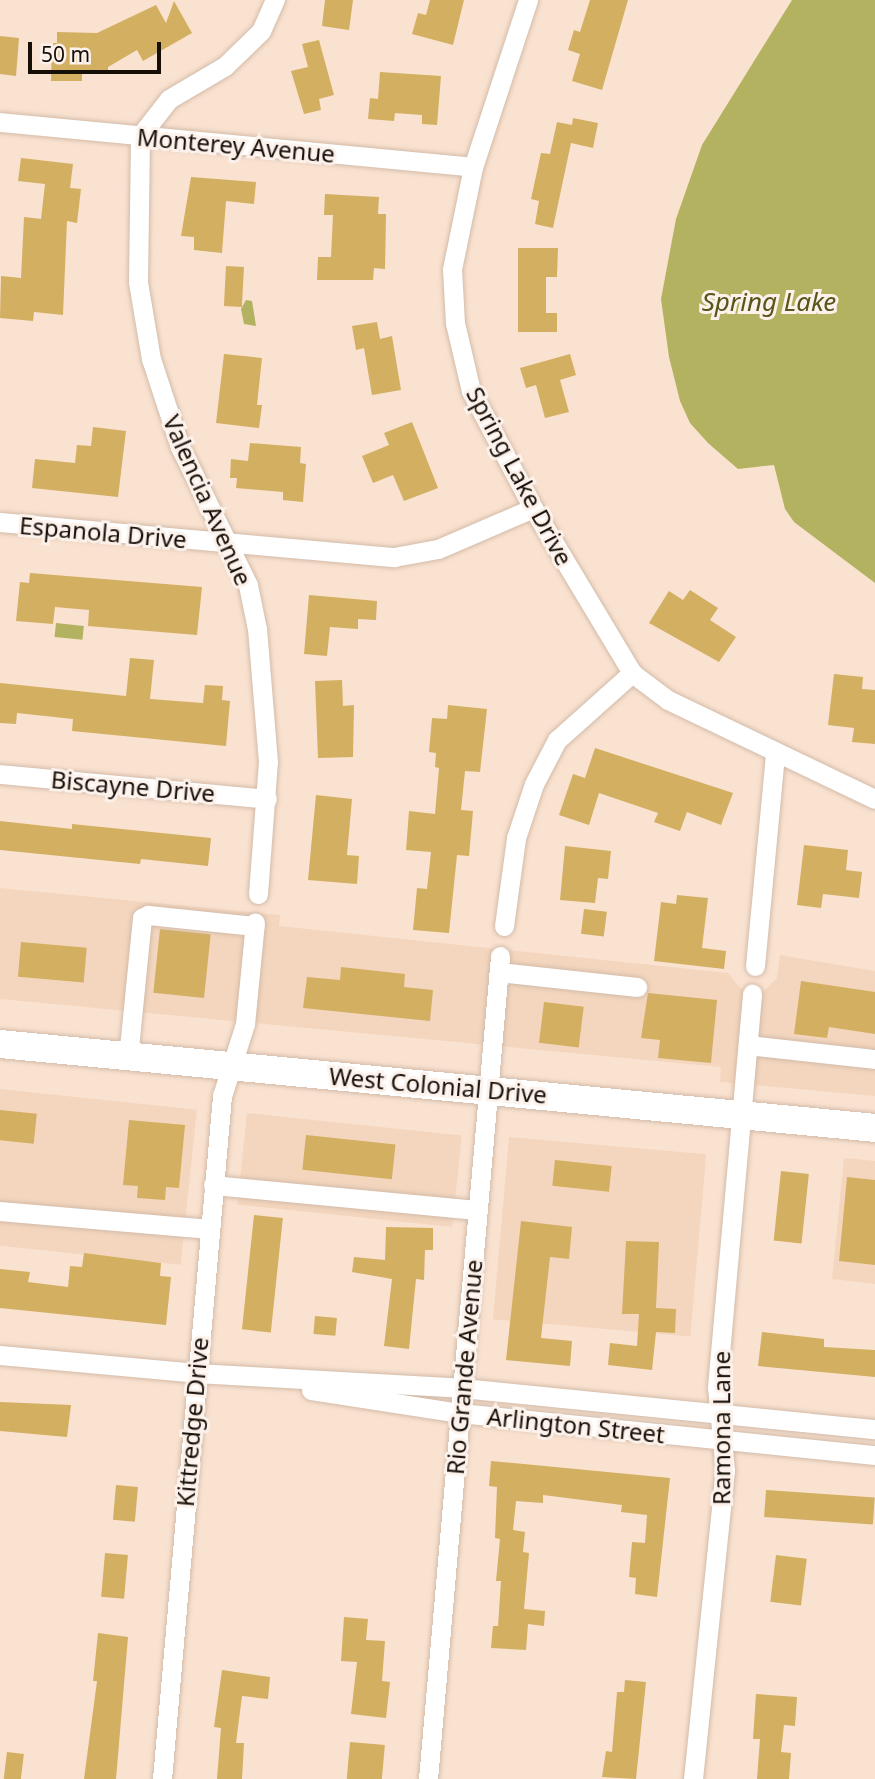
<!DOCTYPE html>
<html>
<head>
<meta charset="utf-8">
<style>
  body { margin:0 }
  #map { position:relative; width:875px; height:1779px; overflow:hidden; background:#fae2d0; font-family:"Noto Sans",sans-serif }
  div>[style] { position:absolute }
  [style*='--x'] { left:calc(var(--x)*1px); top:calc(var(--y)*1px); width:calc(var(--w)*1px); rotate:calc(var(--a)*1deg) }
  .built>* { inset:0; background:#f4d6be; transform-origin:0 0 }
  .water>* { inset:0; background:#b3b260; transform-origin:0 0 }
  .building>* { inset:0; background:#d3af62; transform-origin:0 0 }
  .roads { filter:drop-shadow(0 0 2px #d2bba9) drop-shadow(0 0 2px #d2bba9) }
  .minor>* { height:19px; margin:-9.5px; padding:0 9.5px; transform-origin:9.5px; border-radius:9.5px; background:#fff }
  .highway>* { height:28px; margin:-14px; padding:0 14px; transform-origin:14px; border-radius:14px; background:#fff }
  span { translate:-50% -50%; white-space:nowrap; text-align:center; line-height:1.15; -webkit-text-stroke:6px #fcf2eb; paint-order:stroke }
  .street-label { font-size:24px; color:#160f08 }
  .water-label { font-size:26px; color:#575519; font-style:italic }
  .scale { position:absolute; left:28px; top:42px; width:133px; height:32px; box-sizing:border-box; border:4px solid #160f08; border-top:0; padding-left:9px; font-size:21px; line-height:24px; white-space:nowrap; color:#160f08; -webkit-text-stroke:5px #fcf2eb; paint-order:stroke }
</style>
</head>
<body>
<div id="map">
  <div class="built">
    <div style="clip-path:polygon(0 888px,280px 915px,279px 926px,728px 973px,740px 988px,752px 990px,764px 991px,777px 978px,780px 955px,875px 971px,875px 1096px,720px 1082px,721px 1067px,0 999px)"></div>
    <div style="left:0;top:1089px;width:198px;height:156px;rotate:6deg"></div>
    <div style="left:247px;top:1113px;width:216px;height:92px;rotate:6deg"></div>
    <div style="left:509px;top:1137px;width:198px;height:183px;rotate:5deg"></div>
    <div style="clip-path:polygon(844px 1158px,875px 1161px,875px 1284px,832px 1279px)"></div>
  </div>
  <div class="water">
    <div style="clip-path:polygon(792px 0,875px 0,875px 583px,794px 522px,785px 509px,774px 465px,738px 469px,708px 443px,690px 423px,680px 401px,669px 357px,661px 299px,676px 219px,702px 145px)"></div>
    <div style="clip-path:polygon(246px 300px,252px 301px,256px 326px,244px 324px,241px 309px)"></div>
    <div style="left:56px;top:623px;width:28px;height:14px;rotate:6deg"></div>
  </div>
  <div class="building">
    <div style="clip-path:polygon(325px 0,353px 0,349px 30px,322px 26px)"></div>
    <div style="clip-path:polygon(430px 0,464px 0,453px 45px,412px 34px,418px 13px,426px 15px)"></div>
    <div style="clip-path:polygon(590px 0,628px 0,602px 90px,572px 81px,580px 54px,568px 50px,574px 30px,580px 32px)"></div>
    <div style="clip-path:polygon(174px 1px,192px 33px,143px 61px,137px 50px,108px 67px,108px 73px,82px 73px,82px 81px,51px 81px,52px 43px,57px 43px,57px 32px,97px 33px,156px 5px,166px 23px)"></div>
    <div style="clip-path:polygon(0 36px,19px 38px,16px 76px,0 74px)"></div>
    <div style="clip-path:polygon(319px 40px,334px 95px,319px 99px,321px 110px,304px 114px,291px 71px,308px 67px,302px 44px)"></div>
    <div style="clip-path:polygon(380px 72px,441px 76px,437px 125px,422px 124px,422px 115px,395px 113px,394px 121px,368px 119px,370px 98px,378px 99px)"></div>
    <div style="clip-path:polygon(573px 118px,598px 123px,593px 148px,571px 143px,553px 228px,535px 224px,539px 201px,531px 199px,541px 153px,550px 154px,557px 122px,572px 125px)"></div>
    <div style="clip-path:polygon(21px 158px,73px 164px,70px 188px,81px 189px,77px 223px,67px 221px,63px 315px,34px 312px,33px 321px,0 318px,1px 276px,21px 278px,24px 217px,41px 219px,45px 184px,18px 181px)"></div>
    <div style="clip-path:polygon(191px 177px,256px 182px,254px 204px,226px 201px,222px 253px,194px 250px,194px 237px,181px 236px)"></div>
    <div style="clip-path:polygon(325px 194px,379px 197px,378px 214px,386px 214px,385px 269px,374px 268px,373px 280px,317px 280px,318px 257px,331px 257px,333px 215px,324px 215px)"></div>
    <div style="clip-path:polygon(518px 248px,558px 248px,557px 277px,546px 277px,546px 313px,557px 313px,557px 332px,518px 332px)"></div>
    <div style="left:226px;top:266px;width:18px;height:40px;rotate:3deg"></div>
    <div style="clip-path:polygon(377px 322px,380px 339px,392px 336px,401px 390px,372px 395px,364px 348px,356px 350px,352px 326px)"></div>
    <div style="clip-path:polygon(224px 354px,262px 358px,257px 405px,262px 405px,259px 428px,216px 423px)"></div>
    <div style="clip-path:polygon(570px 354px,576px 375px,560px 380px,569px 412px,545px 418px,536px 385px,526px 388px,520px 368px)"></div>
    <div style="clip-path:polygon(412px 422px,438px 488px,404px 501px,393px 475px,373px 483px,362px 456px,389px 445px,384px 433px)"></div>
    <div style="clip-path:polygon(93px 427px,126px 431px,118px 497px,32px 488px,35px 459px,75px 463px,77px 445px,91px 446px)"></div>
    <div style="clip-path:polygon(250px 443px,301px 447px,300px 463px,306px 464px,303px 502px,283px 500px,283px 492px,236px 488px,237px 478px,230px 478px,231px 459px,248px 461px)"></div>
    <div style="clip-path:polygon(30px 573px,202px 587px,197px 635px,88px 626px,89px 610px,55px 607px,53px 624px,16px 621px,20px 582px,29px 583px)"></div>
    <div style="clip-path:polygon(690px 590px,718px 608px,710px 620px,736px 637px,719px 662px,649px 623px,669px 591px,683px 600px)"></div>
    <div style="clip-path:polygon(309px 595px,377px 601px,376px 620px,358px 619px,358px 629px,330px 627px,327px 656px,304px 654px)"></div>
    <div style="clip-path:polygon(130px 658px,154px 660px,150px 699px,203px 703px,205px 685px,223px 686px,222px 700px,230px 701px,226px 746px,72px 731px,73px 719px,17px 713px,16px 724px,0 723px,0 683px,126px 696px)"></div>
    <div style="clip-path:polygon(834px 674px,863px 677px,862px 689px,875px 690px,875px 744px,852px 742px,854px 728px,828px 725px)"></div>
    <div style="clip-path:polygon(342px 680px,343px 706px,354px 705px,353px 757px,318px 758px,315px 681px)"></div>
    <div style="clip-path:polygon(448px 705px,487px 709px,480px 772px,465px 771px,461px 810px,473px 811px,469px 856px,457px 855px,449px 933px,413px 930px,417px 888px,427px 889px,431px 852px,406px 850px,409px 811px,435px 814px,439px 768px,435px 767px,436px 753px,429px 752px,432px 718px,447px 719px)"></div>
    <div style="clip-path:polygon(595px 748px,733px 793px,721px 825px,687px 812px,680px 831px,654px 822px,658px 813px,599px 793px,589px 825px,559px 815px,573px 774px,585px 778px)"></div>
    <div style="clip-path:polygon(316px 795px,352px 799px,347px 855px,359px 856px,357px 884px,308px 880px)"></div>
    <div style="clip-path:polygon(0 821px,72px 829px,72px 824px,211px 838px,208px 866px,141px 859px,140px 864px,0 850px)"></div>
    <div style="clip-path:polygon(804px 845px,848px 850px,846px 870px,862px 872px,859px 898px,823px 894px,821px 908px,797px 905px)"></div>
    <div style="clip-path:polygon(565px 846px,611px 851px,608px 879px,598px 878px,595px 903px,560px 900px)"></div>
    <div style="clip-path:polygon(677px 895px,708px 898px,702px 948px,726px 951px,724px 969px,654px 961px,661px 902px,676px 904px)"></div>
    <div style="left:584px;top:909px;width:23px;height:25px;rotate:7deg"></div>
    <div style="left:160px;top:929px;width:51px;height:64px;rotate:6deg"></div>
    <div style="left:21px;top:942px;width:66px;height:35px;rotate:5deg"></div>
    <div style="clip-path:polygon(341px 967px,405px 974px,404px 987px,433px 990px,430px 1021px,303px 1008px,307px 977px,340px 980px)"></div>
    <div style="clip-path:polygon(801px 981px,875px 992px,875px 1034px,829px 1027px,827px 1038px,794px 1034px)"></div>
    <div style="clip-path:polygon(648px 993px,717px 1000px,711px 1063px,658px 1058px,660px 1040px,641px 1038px)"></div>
    <div style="left:544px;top:1002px;width:40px;height:41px;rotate:7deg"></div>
    <div style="left:0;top:1110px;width:37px;height:30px;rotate:6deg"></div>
    <div style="clip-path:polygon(129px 1120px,185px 1125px,179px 1188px,166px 1187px,165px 1200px,137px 1198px,138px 1186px,123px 1185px)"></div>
    <div style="left:306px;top:1135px;width:90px;height:35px;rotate:6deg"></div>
    <div style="left:555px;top:1160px;width:57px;height:26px;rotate:6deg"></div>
    <div style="left:781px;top:1171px;width:28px;height:70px;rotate:6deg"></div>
    <div style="clip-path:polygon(847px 1177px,875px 1180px,875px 1265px,839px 1261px)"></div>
    <div style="left:254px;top:1215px;width:29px;height:115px;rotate:6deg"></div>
    <div style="clip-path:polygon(521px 1221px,572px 1227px,569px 1259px,550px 1257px,541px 1338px,572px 1341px,570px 1366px,506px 1360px)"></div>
    <div style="clip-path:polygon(386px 1227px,433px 1228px,433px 1250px,425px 1250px,424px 1280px,416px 1279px,409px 1349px,384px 1346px,392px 1279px,352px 1272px,354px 1257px,385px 1260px)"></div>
    <div style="clip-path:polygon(626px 1241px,659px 1242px,656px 1308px,676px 1309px,675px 1333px,656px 1332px,652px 1370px,608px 1365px,610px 1343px,637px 1346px,639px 1314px,622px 1314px)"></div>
    <div style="clip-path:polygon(84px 1253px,161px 1263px,160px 1276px,171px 1277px,166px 1325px,0 1308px,0 1269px,30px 1272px,28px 1282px,68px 1287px,70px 1266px,82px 1267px)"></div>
    <div style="left:315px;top:1316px;width:22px;height:18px;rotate:5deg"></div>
    <div style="clip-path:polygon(762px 1332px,824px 1339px,824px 1347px,875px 1350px,875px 1377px,758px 1366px)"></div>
    <div style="clip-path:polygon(0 1402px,71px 1405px,67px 1437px,0 1431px)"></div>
    <div style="clip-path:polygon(491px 1461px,670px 1478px,657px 1597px,635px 1594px,636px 1578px,629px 1577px,632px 1542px,645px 1543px,647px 1515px,621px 1512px,622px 1505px,543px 1495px,543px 1503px,516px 1501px,513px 1530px,525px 1532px,523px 1552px,529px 1553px,524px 1609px,545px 1611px,544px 1626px,528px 1624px,526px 1650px,491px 1648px,493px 1626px,498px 1626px,501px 1581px,496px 1581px,500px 1539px,495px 1538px,497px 1487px,489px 1486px)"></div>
    <div style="left:116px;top:1485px;width:22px;height:35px;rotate:5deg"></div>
    <div style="left:766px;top:1490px;width:109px;height:27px;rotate:4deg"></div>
    <div style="left:105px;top:1553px;width:23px;height:44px;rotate:5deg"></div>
    <div style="left:776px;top:1555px;width:31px;height:47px;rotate:7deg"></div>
    <div style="clip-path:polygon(344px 1617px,368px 1619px,366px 1640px,385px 1641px,382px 1681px,390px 1682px,386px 1718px,351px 1714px,357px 1662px,341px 1661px)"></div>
    <div style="clip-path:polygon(98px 1633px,128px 1637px,116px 1779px,84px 1779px,97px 1681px,93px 1681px)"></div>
    <div style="clip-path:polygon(222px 1670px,270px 1677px,268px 1699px,242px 1696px,236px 1743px,244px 1743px,242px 1779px,217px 1779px,221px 1728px,214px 1727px)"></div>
    <div style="clip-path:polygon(625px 1680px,646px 1682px,636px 1779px,602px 1777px,606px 1751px,612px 1752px,617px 1692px,624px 1692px)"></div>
    <div style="clip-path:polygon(756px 1694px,797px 1697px,795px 1726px,784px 1725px,781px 1752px,791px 1753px,789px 1779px,757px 1779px,760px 1739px,753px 1739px)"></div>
    <div style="left:350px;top:1742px;width:35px;height:37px;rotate:5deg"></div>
    <div style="left:7px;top:1752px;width:17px;height:27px;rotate:7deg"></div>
  </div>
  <div class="roads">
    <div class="minor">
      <div style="--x:528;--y:0;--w:176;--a:108.2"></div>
      <div style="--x:473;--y:167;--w:104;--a:101.6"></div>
      <div style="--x:452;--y:269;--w:54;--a:86.8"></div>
      <div style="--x:455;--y:323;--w:70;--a:76.8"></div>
      <div style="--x:471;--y:391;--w:132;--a:62.1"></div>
      <div style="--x:533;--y:508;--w:192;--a:59"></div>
      <div style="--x:632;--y:673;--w:45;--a:36.9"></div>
      <div style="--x:668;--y:700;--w:229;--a:25.6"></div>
      <div style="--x:0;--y:122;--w:475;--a:5.4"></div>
      <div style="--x:0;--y:522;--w:396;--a:5.1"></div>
      <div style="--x:394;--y:557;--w:45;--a:-10.3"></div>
      <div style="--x:438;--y:549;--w:103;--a:-23.3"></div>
      <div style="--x:0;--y:774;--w:268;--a:5.3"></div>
      <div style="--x:258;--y:894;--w:132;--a:-85.7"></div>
      <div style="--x:268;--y:762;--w:133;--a:-94.7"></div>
      <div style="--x:257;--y:629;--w:45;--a:-101.6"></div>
      <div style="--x:248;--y:585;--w:154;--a:-116.2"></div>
      <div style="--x:180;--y:447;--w:93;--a:-108.2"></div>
      <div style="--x:151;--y:359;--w:78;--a:-99.6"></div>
      <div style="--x:138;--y:282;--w:146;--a:-89.2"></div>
      <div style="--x:140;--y:136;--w:47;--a:-51.9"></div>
      <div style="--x:169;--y:99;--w:65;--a:-30.5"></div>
      <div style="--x:225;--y:66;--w:50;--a:-44.2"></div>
      <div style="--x:261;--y:31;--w:34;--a:-66"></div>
      <div style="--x:504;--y:926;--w:89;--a:-82.2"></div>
      <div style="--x:516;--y:838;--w:57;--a:-71.6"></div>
      <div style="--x:534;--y:784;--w:50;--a:-62.4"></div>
      <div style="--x:557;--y:740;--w:101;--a:-41.8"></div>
      <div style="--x:755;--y:966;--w:213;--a:-84.6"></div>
      <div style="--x:499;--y:972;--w:139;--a:6.2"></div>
      <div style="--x:748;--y:1045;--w:128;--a:6.3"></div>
      <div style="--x:128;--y:1058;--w:141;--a:-84.3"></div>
      <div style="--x:142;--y:918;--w:7;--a:-27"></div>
      <div style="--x:148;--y:915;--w:107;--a:5.9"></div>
      <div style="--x:213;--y:1185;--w:266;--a:5.4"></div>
      <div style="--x:0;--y:1211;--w:210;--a:4.9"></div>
      <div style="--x:0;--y:1355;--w:197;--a:5.2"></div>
      <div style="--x:196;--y:1373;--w:266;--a:3.2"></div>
      <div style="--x:462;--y:1388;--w:415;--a:5.7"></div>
      <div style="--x:311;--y:1390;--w:151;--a:8.8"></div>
      <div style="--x:460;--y:1413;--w:417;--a:5.8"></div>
      <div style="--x:162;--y:1779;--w:686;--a:-84.98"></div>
      <div style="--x:222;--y:1096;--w:76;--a:-72.3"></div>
      <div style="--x:245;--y:1024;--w:102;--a:-84.4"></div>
      <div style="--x:428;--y:1779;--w:826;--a:-85"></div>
      <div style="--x:693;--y:1779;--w:310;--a:-84.1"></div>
      <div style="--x:725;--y:1471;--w:84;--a:-95.4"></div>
      <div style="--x:717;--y:1387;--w:395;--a:-84.9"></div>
    </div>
    <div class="highway">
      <div style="--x:0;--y:1044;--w:879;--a:5.48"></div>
    </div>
  </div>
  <div class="street-label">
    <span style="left:236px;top:145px;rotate:5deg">Monterey Avenue</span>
    <span style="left:520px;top:476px;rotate:62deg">Spring Lake Drive</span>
    <span style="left:208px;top:500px;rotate:66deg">Valencia Avenue</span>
    <span style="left:103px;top:532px;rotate:5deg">Espanola Drive</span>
    <span style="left:133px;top:786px;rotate:5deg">Biscayne Drive</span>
    <span style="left:438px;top:1085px;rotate:5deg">West Colonial Drive</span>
    <span style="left:464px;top:1367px;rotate:-85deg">Rio Grande Avenue</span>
    <span style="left:192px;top:1422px;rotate:-85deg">Kittredge Drive</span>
    <span style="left:576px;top:1425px;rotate:6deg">Arlington Street</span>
    <span style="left:721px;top:1428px;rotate:-90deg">Ramona Lane</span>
  </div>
  <div class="water-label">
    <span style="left:769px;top:302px">Spring Lake</span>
  </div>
  <div class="scale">50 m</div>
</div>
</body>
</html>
